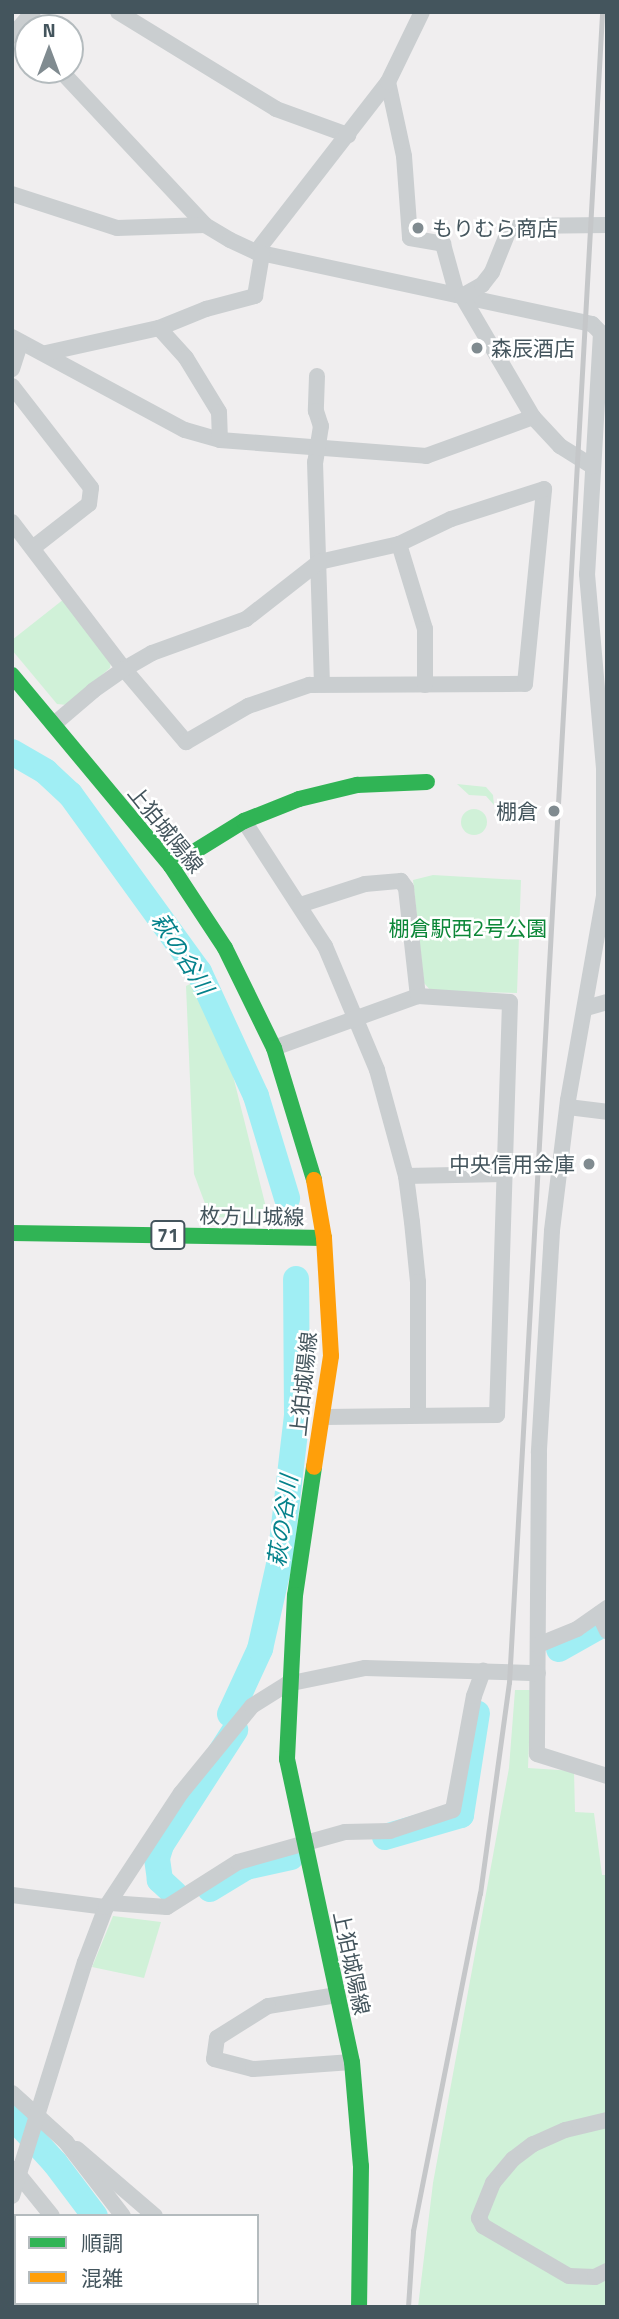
<!DOCTYPE html>
<html>
<head>
<meta charset="utf-8">
<style>
  body { margin:0 }
  #map { position:relative; width:619px; height:2319px; overflow:hidden; background:#f0eeef; font-family:"Titillium Web","Noto Sans JP",sans-serif }
  div>[style] { position:absolute }
  [style*='--x'] { left:calc(var(--x)*1px); top:calc(var(--y)*1px); width:calc(var(--w)*1px); rotate:calc(var(--a)*1deg) }
  .green>* { inset:0; background:#d0f1d8 }
  .round { border-radius:50% }
  .river>* { height:26px; margin:-13px; padding:0 13px; transform-origin:13px; border-radius:13px; background:#a0eef4 }
  .street>* { height:16px; margin:-8px; padding:0 8px; transform-origin:8px; border-radius:8px; background:#caced0 }
  .fast>* { height:16px; margin:-8px; padding:0 8px; transform-origin:8px; border-radius:8px; background:#30b455 }
  .slow>* { height:16px; margin:-8px; padding:0 8px; transform-origin:8px; border-radius:8px; background:#ff9f0a }
  .rail>* { height:4.5px; margin:-2.25px; padding:0 2.25px; transform-origin:2.25px; border-radius:2.25px; background:#c5c7c9 }
  .dots>* { width:19px; height:19px; translate:-50% -50%; box-sizing:border-box; border:4px solid #fff; border-radius:50% }
  span { translate:-50% -50%; white-space:nowrap; text-align:center; line-height:1.15; -webkit-text-stroke:5px #fff; paint-order:stroke }
  .shield-label span { padding:2px 5px; background:#fff; border:2px solid; border-radius:5px; -webkit-text-stroke-width:0 }
  .shield-label { font-size:19px; color:#44555d; font-weight:700 }
  .poi-label { font-size:21px; color:#44555d }
  .left { translate:0 -50%; text-align:left }
  .right { translate:-100% -50%; text-align:right }
  .street-label { font-size:21px; color:#44555d }
  .park-label { font-size:21px; color:#0c8738 }
  .water-label { font-size:23px; color:#04828b; font-style:italic }
  .frame { position:absolute; inset:0; border:14px solid #44555d; pointer-events:none }
  .legend { position:absolute; left:14px; top:2214px; width:245px; height:91px; box-sizing:border-box; background:#fff; border:2px solid #b4bbbe; margin:0; padding:9px 12px; list-style:none; font-size:21px; color:#44555d }
  .legend li { display:flex; align-items:center; gap:14px; height:35px }
  .legend b { width:35px; border:2px solid #b4bbbe }
  .north { position:absolute; left:14px; top:14px; width:70px; height:70px; box-sizing:border-box; background:#fff; border:2px solid #b4bbbe; border-radius:50%; rotate:0deg; font-size:19px; font-weight:700; line-height:28px; text-align:center; color:#44555d }
  .north::after { content:''; display:block; margin:auto; width:24px; height:32px; background:#808b90; clip-path:polygon(50% 0,100% 100%,50% 72%,0 100%) }
</style>
</head>
<body>
<div id="map">
  <div class="green">
    <div style="clip-path:polygon(64px 599px,111px 660px,110px 668px,67px 705px,57px 704px,12px 650px,12px 640px)"></div>
    <div style="clip-path:polygon(457px 784px,486px 787px,493px 795px,494px 805px,486px 796px,469px 795px)"></div>
    <div class="round" style="left:461px;top:809px;width:26px;height:26px"></div>
    <div style="clip-path:polygon(433px 875px,521px 880px,517px 993px,431px 991px,424px 983px,413px 880px)"></div>
    <div style="clip-path:polygon(196px 981px,230px 1064px,269px 1219px,210px 1217px,194px 1174px,186px 986px)"></div>
    <div style="clip-path:polygon(515px 1690px,531px 1690px,528px 1768px,574px 1771px,575px 1812px,594px 1813px,602px 1875px,607px 1875px,607px 2307px,418px 2307px,433px 2183px,509px 1768px)"></div>
    <div style="clip-path:polygon(113px 1916px,161px 1922px,144px 1978px,92px 1967px)"></div>
  </div>
  <div class="river">
    <div style="--x:12;--y:752;--w:39;--a:30"></div>
    <div style="--x:46;--y:772;--w:33;--a:43"></div>
    <div style="--x:70;--y:794;--w:220;--a:54.1"></div>
    <div style="--x:199;--y:972;--w:136;--a:65.3"></div>
    <div style="--x:256;--y:1096;--w:107;--a:73.1"></div>
    <div style="--x:559;--y:1649;--w:55;--a:-29.4"></div>
    <div style="--x:230;--y:1714;--w:72;--a:-65.2"></div>
    <div style="--x:260;--y:1649;--w:91;--a:-77.3"></div>
    <div style="--x:280;--y:1560;--w:146;--a:-83.3"></div>
    <div style="--x:297;--y:1415;--w:136;--a:-90.4"></div>
    <div style="--x:385;--y:1837;--w:79;--a:-16.1"></div>
    <div style="--x:461;--y:1815;--w:103;--a:-81.1"></div>
    <div style="--x:210;--y:1889;--w:42;--a:-31.4"></div>
    <div style="--x:246;--y:1867;--w:46;--a:-12.5"></div>
    <div style="--x:175;--y:1894;--w:21;--a:-137"></div>
    <div style="--x:160;--y:1880;--w:22;--a:-98"></div>
    <div style="--x:157;--y:1858;--w:14;--a:-73"></div>
    <div style="--x:161;--y:1845;--w:137;--a:-57.2"></div>
    <div style="--x:12;--y:2116;--w:64;--a:47.5"></div>
    <div style="--x:55;--y:2163;--w:66;--a:53"></div>
    <div style="--x:157;--y:2303;--w:5;--a:53"></div>
  </div>
  <div class="street">
    <div style="--x:118;--y:12;--w:185;--a:31.5"></div>
    <div style="--x:276;--y:109;--w:77;--a:19.9"></div>
    <div style="--x:12;--y:36;--w:32;--a:-49"></div>
    <div style="--x:60;--y:70;--w:212;--a:46.9"></div>
    <div style="--x:205;--y:225;--w:29;--a:31"></div>
    <div style="--x:230;--y:240;--w:29;--a:25"></div>
    <div style="--x:256;--y:252;--w:344;--a:12.1"></div>
    <div style="--x:592;--y:324;--w:13;--a:45"></div>
    <div style="--x:601;--y:333;--w:241;--a:93.3"></div>
    <div style="--x:587;--y:574;--w:197;--a:85"></div>
    <div style="--x:604;--y:770;--w:126;--a:90"></div>
    <div style="--x:604;--y:896;--w:207;--a:100"></div>
    <div style="--x:568;--y:1100;--w:132;--a:97"></div>
    <div style="--x:552;--y:1231;--w:222;--a:93.4"></div>
    <div style="--x:539;--y:1453;--w:301;--a:90.4"></div>
    <div style="--x:537;--y:1754;--w:73;--a:17.4"></div>
    <div style="--x:388;--y:82;--w:76;--a:77.8"></div>
    <div style="--x:404;--y:156;--w:82;--a:85.8"></div>
    <div style="--x:410;--y:238;--w:34;--a:10"></div>
    <div style="--x:443;--y:244;--w:53;--a:74.6"></div>
    <div style="--x:12;--y:194;--w:110;--a:17.9"></div>
    <div style="--x:117;--y:228;--w:88;--a:-2"></div>
    <div style="--x:256;--y:252;--w:215;--a:-52.2"></div>
    <div style="--x:388;--y:82;--w:78;--a:-64.1"></div>
    <div style="--x:159;--y:328;--w:51;--a:-22"></div>
    <div style="--x:206;--y:309;--w:51;--a:-14.9"></div>
    <div style="--x:255;--y:296;--w:43;--a:-80.5"></div>
    <div style="--x:12;--y:337;--w:196;--a:28.3"></div>
    <div style="--x:185;--y:430;--w:36;--a:16"></div>
    <div style="--x:220;--y:440;--w:207;--a:4.4"></div>
    <div style="--x:426;--y:456;--w:114;--a:-20"></div>
    <div style="--x:533;--y:417;--w:40;--a:47"></div>
    <div style="--x:560;--y:446;--w:38;--a:32"></div>
    <div style="--x:46;--y:353;--w:116;--a:-12.5"></div>
    <div style="--x:159;--y:328;--w:40;--a:48"></div>
    <div style="--x:186;--y:358;--w:63;--a:58.6"></div>
    <div style="--x:219;--y:412;--w:28;--a:88"></div>
    <div style="--x:12;--y:369;--w:28;--a:-72"></div>
    <div style="--x:317;--y:376;--w:35;--a:92"></div>
    <div style="--x:316;--y:411;--w:16;--a:72"></div>
    <div style="--x:321;--y:426;--w:36;--a:99"></div>
    <div style="--x:315;--y:462;--w:222;--a:88.2"></div>
    <div style="--x:12;--y:386;--w:129;--a:52.2"></div>
    <div style="--x:91;--y:488;--w:16;--a:97"></div>
    <div style="--x:89;--y:504;--w:70;--a:142"></div>
    <div style="--x:533;--y:417;--w:140;--a:-120.4"></div>
    <div style="--x:462;--y:296;--w:23;--a:-29"></div>
    <div style="--x:482;--y:285;--w:16;--a:-52"></div>
    <div style="--x:492;--y:272;--w:45;--a:-68"></div>
    <div style="--x:509;--y:230;--w:13;--a:-18"></div>
    <div style="--x:521;--y:226;--w:86;--a:-0.7"></div>
    <div style="--x:12;--y:522;--w:185;--a:52.7"></div>
    <div style="--x:124;--y:669;--w:96;--a:49.7"></div>
    <div style="--x:186;--y:742;--w:72;--a:-30.1"></div>
    <div style="--x:248;--y:706;--w:65;--a:-19"></div>
    <div style="--x:309;--y:685;--w:216;--a:-0.3"></div>
    <div style="--x:525;--y:684;--w:196;--a:-84.4"></div>
    <div style="--x:544;--y:489;--w:98;--a:162.1"></div>
    <div style="--x:451;--y:519;--w:58;--a:154.3"></div>
    <div style="--x:399;--y:544;--w:82;--a:167.3"></div>
    <div style="--x:319;--y:562;--w:93;--a:142"></div>
    <div style="--x:246;--y:619;--w:100;--a:160.1"></div>
    <div style="--x:152;--y:653;--w:32;--a:150"></div>
    <div style="--x:124;--y:669;--w:38;--a:145"></div>
    <div style="--x:93;--y:691;--w:52;--a:139.6"></div>
    <div style="--x:399;--y:544;--w:89;--a:73"></div>
    <div style="--x:425;--y:629;--w:56;--a:90"></div>
    <div style="--x:244;--y:821;--w:149;--a:57.1"></div>
    <div style="--x:325;--y:946;--w:134;--a:67.2"></div>
    <div style="--x:377;--y:1070;--w:110;--a:74.7"></div>
    <div style="--x:406;--y:1176;--w:46;--a:82.6"></div>
    <div style="--x:412;--y:1222;--w:60;--a:84.3"></div>
    <div style="--x:418;--y:1282;--w:133;--a:90"></div>
    <div style="--x:300;--y:905;--w:68;--a:-17.9"></div>
    <div style="--x:365;--y:884;--w:36;--a:-5"></div>
    <div style="--x:401;--y:881;--w:9;--a:54"></div>
    <div style="--x:406;--y:888;--w:109;--a:83.7"></div>
    <div style="--x:586;--y:1008;--w:22;--a:-16"></div>
    <div style="--x:274;--y:1048;--w:153;--a:-19.9"></div>
    <div style="--x:418;--y:996;--w:92;--a:3.7"></div>
    <div style="--x:510;--y:1002;--w:413;--a:91.8"></div>
    <div style="--x:497;--y:1415;--w:173;--a:179.3"></div>
    <div style="--x:568;--y:1107;--w:39;--a:7"></div>
    <div style="--x:406;--y:1176;--w:99;--a:-1.2"></div>
    <div style="--x:599;--y:1614;--w:19;--a:65"></div>
    <div style="--x:538;--y:1645;--w:42;--a:-22.3"></div>
    <div style="--x:577;--y:1629;--w:37;--a:-35"></div>
    <div style="--x:12;--y:1895;--w:95;--a:7.3"></div>
    <div style="--x:110;--y:1903;--w:57;--a:4"></div>
    <div style="--x:167;--y:1907;--w:84;--a:-32.4"></div>
    <div style="--x:238;--y:1862;--w:111;--a:-15.7"></div>
    <div style="--x:345;--y:1832;--w:45;--a:-1.3"></div>
    <div style="--x:390;--y:1831;--w:66;--a:-18.4"></div>
    <div style="--x:453;--y:1810;--w:116;--a:-79.6"></div>
    <div style="--x:474;--y:1696;--w:27;--a:-70"></div>
    <div style="--x:337;--y:1995;--w:70;--a:170.9"></div>
    <div style="--x:268;--y:2006;--w:60;--a:147.9"></div>
    <div style="--x:217;--y:2038;--w:21;--a:98"></div>
    <div style="--x:214;--y:2059;--w:40;--a:14.4"></div>
    <div style="--x:253;--y:2069;--w:99;--a:-4"></div>
    <div style="--x:12;--y:2093;--w:73;--a:42.2"></div>
    <div style="--x:66;--y:2142;--w:93;--a:52.4"></div>
    <div style="--x:607;--y:2120;--w:43;--a:166.6"></div>
    <div style="--x:565;--y:2130;--w:35;--a:156"></div>
    <div style="--x:533;--y:2144;--w:25;--a:143"></div>
    <div style="--x:513;--y:2159;--w:31;--a:130"></div>
    <div style="--x:493;--y:2183;--w:38;--a:112"></div>
    <div style="--x:479;--y:2218;--w:9;--a:63"></div>
    <div style="--x:483;--y:2226;--w:99;--a:30.2"></div>
    <div style="--x:569;--y:2276;--w:26;--a:2"></div>
    <div style="--x:595;--y:2277;--w:13;--a:-27"></div>
    <div style="--x:77;--y:2149;--w:103;--a:40.7"></div>
    <div style="--x:14;--y:2169;--w:60;--a:51"></div>
    <div style="--x:12;--y:2196;--w:245;--a:-72.7"></div>
    <div style="--x:85;--y:1962;--w:59;--a:-69.1"></div>
    <div style="--x:106;--y:1907;--w:136;--a:-56.7"></div>
    <div style="--x:181;--y:1793;--w:112;--a:-50.8"></div>
    <div style="--x:252;--y:1706;--w:41;--a:-32.2"></div>
    <div style="--x:287;--y:1684;--w:80;--a:-11.6"></div>
    <div style="--x:365;--y:1668;--w:173;--a:1.7"></div>
    <div style="--x:116;--y:2303;--w:4;--a:63"></div>
    <div style="--x:189;--y:2303;--w:4;--a:63"></div>
  </div>
  <div class="fast">
    <div style="--x:12;--y:675;--w:249;--a:50.2"></div>
    <div style="--x:171;--y:866;--w:98;--a:56.6"></div>
    <div style="--x:225;--y:948;--w:111;--a:63.9"></div>
    <div style="--x:274;--y:1048;--w:138;--a:73.1"></div>
    <div style="--x:171;--y:866;--w:86;--a:-31.7"></div>
    <div style="--x:244;--y:821;--w:59;--a:-21.8"></div>
    <div style="--x:299;--y:799;--w:60;--a:-13.6"></div>
    <div style="--x:357;--y:785;--w:70;--a:-2.5"></div>
    <div style="--x:12;--y:1233;--w:312;--a:0.9"></div>
    <div style="--x:314;--y:1467;--w:129;--a:98.4"></div>
    <div style="--x:295;--y:1595;--w:164;--a:92.8"></div>
    <div style="--x:287;--y:1759;--w:310;--a:77.9"></div>
    <div style="--x:352;--y:2062;--w:104;--a:85.1"></div>
    <div style="--x:361;--y:2166;--w:141;--a:90.8"></div>
  </div>
  <div class="slow">
    <div style="--x:314;--y:1180;--w:59;--a:80.2"></div>
    <div style="--x:324;--y:1238;--w:118;--a:86.6"></div>
    <div style="--x:331;--y:1356;--w:112;--a:98.7"></div>
  </div>
  <div class="rail">
    <div style="--x:408;--y:2307;--w:76;--a:-86.2"></div>
    <div style="--x:413;--y:2231;--w:344;--a:-78.8"></div>
    <div style="--x:480;--y:1894;--w:213;--a:-82.2"></div>
    <div style="--x:509;--y:1683;--w:1671;--a:-86.81"></div>
  </div>
  <div class="dots">
    <div style="left:418px;top:228px;background:#808b90"></div>
    <div style="left:477px;top:348px;background:#808b90"></div>
    <div style="left:554px;top:811px;background:#808b90"></div>
    <div style="left:589px;top:1164px;background:#808b90"></div>
  </div>
  <div class="shield-label">
    <span style="left:168px;top:1235px">71</span>
  </div>
  <div class="poi-label">
    <span class="left" style="left:432px;top:228px">もりむら商店</span>
    <span class="left" style="left:491px;top:348px">森辰酒店</span>
    <span class="right" style="left:538px;top:811px">棚倉</span>
    <span class="right" style="left:575px;top:1164px">中央信用金庫</span>
  </div>
  <div class="street-label">
    <span style="left:166px;top:829px;rotate:51deg">上狛城陽線</span>
    <span style="left:252px;top:1216px;rotate:1deg">枚方山城線</span>
    <span style="left:303px;top:1384px;rotate:-84deg">上狛城陽線</span>
    <span style="left:352px;top:1963px;rotate:78deg">上狛城陽線</span>
  </div>
  <div class="park-label">
    <span style="left:468px;top:928px">棚倉駅西2号公園</span>
  </div>
  <div class="water-label">
    <span style="left:182px;top:954px;rotate:57deg">萩の谷川</span>
    <span style="left:283px;top:1521px;rotate:-82deg">萩の谷川</span>
  </div>
  <div class="frame"></div>
  <ul class="legend">
  <li><b style="height:9px;background:#30b455"></b>順調</li>
  <li><b style="height:9px;background:#ff9f0a"></b>混雑</li>
  </ul>
  <div class="north">N</div>
</div>
</body>
</html>
